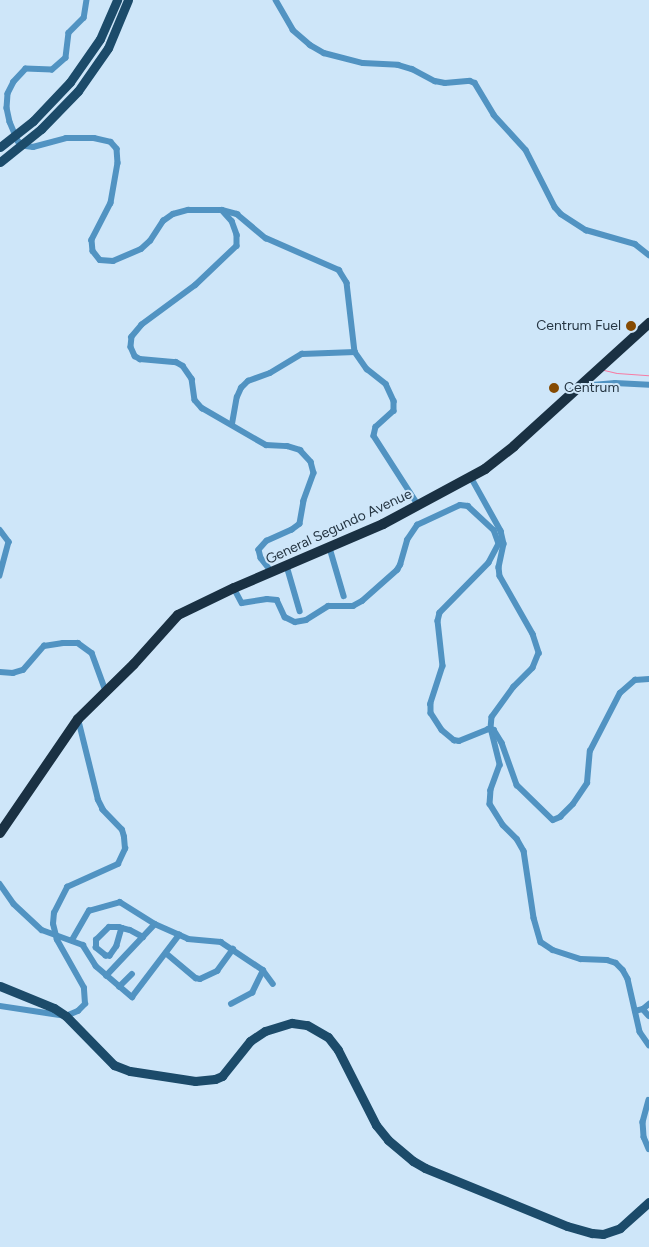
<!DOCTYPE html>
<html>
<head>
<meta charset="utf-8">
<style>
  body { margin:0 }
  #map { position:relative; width:649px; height:1247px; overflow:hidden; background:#cee6f9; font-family:Figtree,sans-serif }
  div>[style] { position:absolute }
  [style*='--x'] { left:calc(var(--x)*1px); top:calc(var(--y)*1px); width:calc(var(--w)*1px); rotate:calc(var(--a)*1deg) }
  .stream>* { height:1px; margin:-0.5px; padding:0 0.5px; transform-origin:0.5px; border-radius:0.5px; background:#f77ba3 }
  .street>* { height:5.5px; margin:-2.75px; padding:0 2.75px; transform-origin:2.75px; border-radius:2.75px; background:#5193c2 }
  .primary>* { height:9px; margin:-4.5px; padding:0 4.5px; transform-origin:4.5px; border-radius:4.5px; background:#1c4b6a }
  .highway>* { height:10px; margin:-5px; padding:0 5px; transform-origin:5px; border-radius:5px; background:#1a3143 }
  .dots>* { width:14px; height:14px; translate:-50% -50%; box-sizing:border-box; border:2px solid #cee6f9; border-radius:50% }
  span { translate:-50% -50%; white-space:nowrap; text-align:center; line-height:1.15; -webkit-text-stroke:4px #cee6f9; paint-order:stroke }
  .poi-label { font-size:14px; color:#253542 }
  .right { translate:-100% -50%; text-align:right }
  .left { translate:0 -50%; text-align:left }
  .street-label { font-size:14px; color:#253542 }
</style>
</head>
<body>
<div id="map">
  <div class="stream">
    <div style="--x:604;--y:370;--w:13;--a:13"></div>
    <div style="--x:617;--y:373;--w:32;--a:4"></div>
  </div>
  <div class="street">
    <div style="--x:87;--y:0;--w:18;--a:99"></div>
    <div style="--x:84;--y:18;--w:21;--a:135"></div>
    <div style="--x:69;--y:33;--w:25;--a:97"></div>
    <div style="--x:66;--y:58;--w:18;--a:139"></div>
    <div style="--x:52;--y:70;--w:26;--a:-178"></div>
    <div style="--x:26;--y:69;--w:18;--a:133"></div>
    <div style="--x:14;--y:82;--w:13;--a:117"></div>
    <div style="--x:8;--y:94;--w:14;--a:94"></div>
    <div style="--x:7;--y:108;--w:14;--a:78"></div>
    <div style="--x:10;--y:122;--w:21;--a:67"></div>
    <div style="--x:18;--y:141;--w:9;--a:32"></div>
    <div style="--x:26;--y:146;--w:7;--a:8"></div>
    <div style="--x:33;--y:147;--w:34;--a:-15"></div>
    <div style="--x:66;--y:138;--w:28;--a:0"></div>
    <div style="--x:94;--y:138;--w:17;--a:13"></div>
    <div style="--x:111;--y:142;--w:9;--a:49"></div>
    <div style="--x:117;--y:149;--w:14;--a:86"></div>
    <div style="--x:118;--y:163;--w:41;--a:99.9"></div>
    <div style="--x:111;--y:203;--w:42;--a:117.2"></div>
    <div style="--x:92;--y:240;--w:11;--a:85"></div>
    <div style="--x:93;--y:251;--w:11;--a:52"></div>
    <div style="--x:100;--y:260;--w:13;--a:4"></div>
    <div style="--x:113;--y:261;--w:30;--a:-23"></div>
    <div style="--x:141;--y:249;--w:12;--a:-42"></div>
    <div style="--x:150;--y:241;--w:24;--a:-57"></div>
    <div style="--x:163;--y:221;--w:12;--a:-35"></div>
    <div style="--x:173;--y:214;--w:16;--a:-15"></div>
    <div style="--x:188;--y:210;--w:34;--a:0"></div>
    <div style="--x:222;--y:210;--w:16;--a:15"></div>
    <div style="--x:237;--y:214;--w:38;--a:40"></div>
    <div style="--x:266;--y:238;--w:80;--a:23.7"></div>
    <div style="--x:339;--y:270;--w:15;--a:58"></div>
    <div style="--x:347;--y:283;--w:69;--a:83.4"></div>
    <div style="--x:355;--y:352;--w:21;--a:55"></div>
    <div style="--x:367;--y:369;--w:24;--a:38"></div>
    <div style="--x:386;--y:384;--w:19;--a:65"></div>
    <div style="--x:394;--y:401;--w:10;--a:90"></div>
    <div style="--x:394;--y:411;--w:24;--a:138"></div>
    <div style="--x:376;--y:427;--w:9;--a:103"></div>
    <div style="--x:374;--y:436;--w:83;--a:57.3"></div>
    <div style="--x:276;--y:0;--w:34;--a:60"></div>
    <div style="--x:293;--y:30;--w:23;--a:41"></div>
    <div style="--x:310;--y:45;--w:16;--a:30"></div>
    <div style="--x:324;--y:53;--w:40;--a:14.4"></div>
    <div style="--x:363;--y:63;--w:35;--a:3"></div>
    <div style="--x:398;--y:65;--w:15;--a:16"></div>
    <div style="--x:412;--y:69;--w:26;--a:28"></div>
    <div style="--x:435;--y:81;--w:10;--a:11"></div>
    <div style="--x:445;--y:83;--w:25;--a:-5"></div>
    <div style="--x:470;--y:81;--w:5;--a:22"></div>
    <div style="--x:475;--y:83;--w:37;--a:59"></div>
    <div style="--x:494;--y:115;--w:47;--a:47.6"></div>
    <div style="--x:526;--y:150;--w:64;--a:63"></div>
    <div style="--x:555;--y:207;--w:9;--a:49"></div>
    <div style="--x:561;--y:214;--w:30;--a:33"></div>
    <div style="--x:586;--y:230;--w:51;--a:15.9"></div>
    <div style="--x:635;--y:244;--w:18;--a:38"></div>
    <div style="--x:222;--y:210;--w:15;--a:48"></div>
    <div style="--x:232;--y:221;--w:15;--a:70"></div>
    <div style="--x:237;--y:235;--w:11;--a:90"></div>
    <div style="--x:237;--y:246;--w:57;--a:136.4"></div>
    <div style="--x:196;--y:285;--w:67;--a:143.5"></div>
    <div style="--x:142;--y:325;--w:16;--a:130"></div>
    <div style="--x:132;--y:337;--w:10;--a:96"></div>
    <div style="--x:131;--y:347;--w:10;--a:66"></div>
    <div style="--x:135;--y:356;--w:6;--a:31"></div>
    <div style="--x:140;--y:359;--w:36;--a:5"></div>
    <div style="--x:176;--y:362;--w:8;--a:30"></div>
    <div style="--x:183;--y:366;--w:16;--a:55"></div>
    <div style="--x:192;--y:379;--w:21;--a:82"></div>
    <div style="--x:195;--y:400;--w:11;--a:49"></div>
    <div style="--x:202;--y:408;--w:74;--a:30"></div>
    <div style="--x:266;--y:445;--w:21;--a:3"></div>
    <div style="--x:287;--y:446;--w:14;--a:17"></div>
    <div style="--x:300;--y:450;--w:16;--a:47"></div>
    <div style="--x:311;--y:462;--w:11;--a:75"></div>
    <div style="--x:314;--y:473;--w:30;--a:110"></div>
    <div style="--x:304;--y:501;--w:23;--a:100"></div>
    <div style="--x:300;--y:524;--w:10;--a:143"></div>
    <div style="--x:292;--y:530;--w:27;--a:156"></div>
    <div style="--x:267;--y:541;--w:12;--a:132"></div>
    <div style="--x:259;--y:550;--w:8;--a:76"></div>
    <div style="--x:261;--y:558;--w:18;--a:52"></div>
    <div style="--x:581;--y:386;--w:34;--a:-5"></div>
    <div style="--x:615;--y:383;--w:34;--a:3"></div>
    <div style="--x:232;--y:424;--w:27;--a:-80"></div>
    <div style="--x:237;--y:397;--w:10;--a:-66"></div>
    <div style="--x:241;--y:388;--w:10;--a:-45"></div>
    <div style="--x:248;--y:381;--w:23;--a:-20"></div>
    <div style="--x:270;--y:373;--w:37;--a:-31"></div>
    <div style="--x:302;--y:354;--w:53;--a:-2.2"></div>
    <div style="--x:471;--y:477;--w:62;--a:60.9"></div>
    <div style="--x:501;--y:531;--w:13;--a:77"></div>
    <div style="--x:504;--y:544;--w:24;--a:102"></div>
    <div style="--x:499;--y:567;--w:9;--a:84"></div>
    <div style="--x:500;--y:576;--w:67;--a:60.4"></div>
    <div style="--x:533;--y:634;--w:20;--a:72"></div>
    <div style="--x:539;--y:653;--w:16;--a:112"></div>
    <div style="--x:533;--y:668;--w:27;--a:135"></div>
    <div style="--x:514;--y:687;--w:37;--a:126"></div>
    <div style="--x:492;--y:717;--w:11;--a:95"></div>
    <div style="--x:491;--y:728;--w:38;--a:76"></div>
    <div style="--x:500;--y:765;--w:27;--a:110"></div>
    <div style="--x:491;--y:790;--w:14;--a:94"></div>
    <div style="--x:490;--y:804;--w:25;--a:58"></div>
    <div style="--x:503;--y:825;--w:20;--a:45"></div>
    <div style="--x:517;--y:839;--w:14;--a:60"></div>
    <div style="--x:524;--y:851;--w:68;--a:81.5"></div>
    <div style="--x:534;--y:918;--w:25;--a:74"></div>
    <div style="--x:541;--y:942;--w:14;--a:34"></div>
    <div style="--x:553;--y:950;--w:29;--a:18"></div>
    <div style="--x:581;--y:959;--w:26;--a:2"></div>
    <div style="--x:607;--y:960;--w:9;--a:18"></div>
    <div style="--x:616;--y:963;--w:10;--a:45"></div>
    <div style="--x:623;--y:970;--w:10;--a:61"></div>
    <div style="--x:628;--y:979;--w:54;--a:77.2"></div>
    <div style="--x:640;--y:1032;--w:16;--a:55"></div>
    <div style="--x:0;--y:530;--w:15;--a:53"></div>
    <div style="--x:9;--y:542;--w:35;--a:105"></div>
    <div style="--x:330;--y:548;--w:50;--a:73.7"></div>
    <div style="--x:287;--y:566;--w:47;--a:73.9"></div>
    <div style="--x:234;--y:588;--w:17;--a:62"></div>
    <div style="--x:242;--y:603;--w:25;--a:-9"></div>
    <div style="--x:267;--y:599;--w:10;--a:6"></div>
    <div style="--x:277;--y:600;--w:19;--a:65"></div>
    <div style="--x:285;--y:617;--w:11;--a:27"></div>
    <div style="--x:295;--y:622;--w:11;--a:-10"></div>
    <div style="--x:306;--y:620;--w:26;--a:-32"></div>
    <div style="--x:328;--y:606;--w:25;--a:0"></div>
    <div style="--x:353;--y:606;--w:10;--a:-29"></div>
    <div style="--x:362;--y:601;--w:47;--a:-41.5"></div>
    <div style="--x:397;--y:570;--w:6;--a:-59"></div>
    <div style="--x:400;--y:565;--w:26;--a:-74"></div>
    <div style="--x:407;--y:540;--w:18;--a:-56"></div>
    <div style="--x:417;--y:525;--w:47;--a:-24.9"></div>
    <div style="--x:460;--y:505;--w:8;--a:7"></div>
    <div style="--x:468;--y:506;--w:35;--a:43"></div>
    <div style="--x:494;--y:530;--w:15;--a:70"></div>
    <div style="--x:499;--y:544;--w:21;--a:118"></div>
    <div style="--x:489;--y:563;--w:70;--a:134.4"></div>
    <div style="--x:440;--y:613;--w:8;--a:104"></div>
    <div style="--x:438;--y:621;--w:45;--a:83.7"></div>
    <div style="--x:443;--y:666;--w:40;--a:108"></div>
    <div style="--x:431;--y:704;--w:9;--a:90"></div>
    <div style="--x:431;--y:713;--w:20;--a:57"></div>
    <div style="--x:442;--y:730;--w:16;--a:40"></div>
    <div style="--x:454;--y:740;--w:5;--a:11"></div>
    <div style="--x:459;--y:741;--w:31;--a:-22"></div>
    <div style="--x:488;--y:729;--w:6;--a:9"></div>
    <div style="--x:494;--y:730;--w:15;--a:58"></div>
    <div style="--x:502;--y:743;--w:45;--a:70.3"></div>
    <div style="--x:517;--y:785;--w:50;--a:44.2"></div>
    <div style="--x:553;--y:820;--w:8;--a:-23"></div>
    <div style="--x:560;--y:817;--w:18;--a:-45"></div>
    <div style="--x:573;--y:804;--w:25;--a:-56"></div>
    <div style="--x:587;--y:783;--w:32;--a:-85"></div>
    <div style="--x:590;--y:751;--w:65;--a:-62.7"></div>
    <div style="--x:620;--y:693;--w:20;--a:-41"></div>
    <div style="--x:635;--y:680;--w:14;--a:-4"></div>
    <div style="--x:0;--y:672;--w:13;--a:4"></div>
    <div style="--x:13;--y:673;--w:10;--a:-17"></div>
    <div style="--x:23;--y:670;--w:32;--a:-49"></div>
    <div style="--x:44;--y:646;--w:19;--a:-9"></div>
    <div style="--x:63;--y:643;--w:15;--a:0"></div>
    <div style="--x:78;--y:643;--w:17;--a:36"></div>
    <div style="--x:92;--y:653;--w:40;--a:69.8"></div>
    <div style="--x:0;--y:884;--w:24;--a:55"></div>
    <div style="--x:14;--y:904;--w:38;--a:43"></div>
    <div style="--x:42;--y:930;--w:44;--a:20.1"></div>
    <div style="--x:83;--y:945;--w:25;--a:58"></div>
    <div style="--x:96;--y:966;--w:48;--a:40.7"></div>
    <div style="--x:132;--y:997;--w:78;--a:-52.8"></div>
    <div style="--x:122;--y:928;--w:19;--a:106"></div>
    <div style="--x:117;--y:946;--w:12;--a:125"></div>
    <div style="--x:110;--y:956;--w:4;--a:180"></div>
    <div style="--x:106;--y:956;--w:13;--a:-141"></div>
    <div style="--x:96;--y:948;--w:8;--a:-90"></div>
    <div style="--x:96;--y:940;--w:18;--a:-45"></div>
    <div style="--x:109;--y:927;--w:10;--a:0"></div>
    <div style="--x:119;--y:927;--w:3;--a:18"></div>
    <div style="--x:122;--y:928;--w:8;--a:14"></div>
    <div style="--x:130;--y:930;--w:15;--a:28"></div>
    <div style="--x:72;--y:940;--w:34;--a:-60"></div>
    <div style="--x:89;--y:911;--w:32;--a:-16"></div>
    <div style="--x:120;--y:902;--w:41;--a:32.2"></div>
    <div style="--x:155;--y:924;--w:36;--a:24"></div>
    <div style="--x:188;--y:939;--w:33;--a:5"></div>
    <div style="--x:221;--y:942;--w:50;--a:33.7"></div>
    <div style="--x:263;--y:970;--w:17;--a:54"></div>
    <div style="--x:166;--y:953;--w:39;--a:40"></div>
    <div style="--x:196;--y:978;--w:4;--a:14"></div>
    <div style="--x:200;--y:979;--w:19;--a:-25"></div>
    <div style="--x:217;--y:971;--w:27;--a:-54"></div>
    <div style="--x:106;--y:976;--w:71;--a:-46.7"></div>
    <div style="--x:119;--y:987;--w:18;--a:-45"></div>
    <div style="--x:231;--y:1004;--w:24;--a:-28"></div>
    <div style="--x:252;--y:993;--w:25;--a:-64"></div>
    <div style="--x:0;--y:1006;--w:67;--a:8.6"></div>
    <div style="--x:66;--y:1016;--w:13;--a:-23"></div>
    <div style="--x:78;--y:1011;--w:10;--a:-45"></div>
    <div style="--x:85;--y:1004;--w:16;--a:-94"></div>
    <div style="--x:84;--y:988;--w:55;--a:-119.4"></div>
    <div style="--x:57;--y:940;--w:16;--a:-104"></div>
    <div style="--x:53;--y:924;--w:11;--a:-85"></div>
    <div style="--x:54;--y:913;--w:29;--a:-63"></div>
    <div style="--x:67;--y:887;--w:56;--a:-24.3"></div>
    <div style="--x:118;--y:864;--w:17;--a:-65"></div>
    <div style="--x:125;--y:849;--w:12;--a:-95"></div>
    <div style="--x:124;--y:837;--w:7;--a:-106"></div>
    <div style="--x:122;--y:830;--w:28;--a:-134"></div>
    <div style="--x:103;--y:810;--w:11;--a:-117"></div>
    <div style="--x:98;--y:800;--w:83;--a:-103.9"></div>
    <div style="--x:643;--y:1009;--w:9;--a:49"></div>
    <div style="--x:635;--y:1011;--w:8;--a:-14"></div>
    <div style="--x:643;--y:1009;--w:8;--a:-40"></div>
    <div style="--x:649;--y:1100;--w:23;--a:105"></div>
    <div style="--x:643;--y:1122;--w:15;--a:86"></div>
    <div style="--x:644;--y:1137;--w:13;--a:67"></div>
  </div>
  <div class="primary">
    <div style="--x:0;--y:147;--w:42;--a:-38.2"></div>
    <div style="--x:33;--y:121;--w:54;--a:-46.5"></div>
    <div style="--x:70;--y:82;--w:52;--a:-55.1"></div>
    <div style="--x:100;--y:39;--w:43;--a:-66.4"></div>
    <div style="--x:0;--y:162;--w:53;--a:-38.8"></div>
    <div style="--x:41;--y:129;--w:53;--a:-45.8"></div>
    <div style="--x:78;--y:91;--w:52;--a:-55.1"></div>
    <div style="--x:108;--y:48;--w:52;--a:-67.4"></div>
    <div style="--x:0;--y:986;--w:58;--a:22.2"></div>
    <div style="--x:54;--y:1008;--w:14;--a:34"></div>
    <div style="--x:66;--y:1016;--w:69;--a:45.6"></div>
    <div style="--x:114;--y:1065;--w:17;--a:21"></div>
    <div style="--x:130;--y:1071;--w:66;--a:8.7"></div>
    <div style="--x:195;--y:1081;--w:20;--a:-6"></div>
    <div style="--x:215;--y:1079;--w:8;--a:-23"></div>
    <div style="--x:222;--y:1076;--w:45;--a:-51.3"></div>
    <div style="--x:250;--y:1041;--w:18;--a:-34"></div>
    <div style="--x:265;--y:1031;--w:28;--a:-17"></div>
    <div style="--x:292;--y:1023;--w:15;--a:8"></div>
    <div style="--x:307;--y:1025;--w:24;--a:30"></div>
    <div style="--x:328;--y:1037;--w:16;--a:52"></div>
    <div style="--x:338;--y:1050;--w:84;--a:63.1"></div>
    <div style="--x:376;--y:1125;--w:19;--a:51"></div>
    <div style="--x:388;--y:1140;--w:33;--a:40"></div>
    <div style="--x:413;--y:1161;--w:14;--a:30"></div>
    <div style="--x:425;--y:1168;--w:153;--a:22.2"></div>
    <div style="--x:567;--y:1226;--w:26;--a:16"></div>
    <div style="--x:592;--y:1233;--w:11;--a:5"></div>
    <div style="--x:603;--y:1234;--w:18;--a:-19"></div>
    <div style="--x:620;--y:1228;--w:39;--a:-42"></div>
  </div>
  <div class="highway">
    <div style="--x:0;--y:833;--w:138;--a:-55.6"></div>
    <div style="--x:78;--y:719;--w:78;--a:-44.5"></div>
    <div style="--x:134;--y:664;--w:66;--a:-48.1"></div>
    <div style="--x:178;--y:615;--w:62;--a:-25.7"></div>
    <div style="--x:234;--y:588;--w:162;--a:-23.2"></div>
    <div style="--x:383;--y:524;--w:116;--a:-28.3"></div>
    <div style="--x:485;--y:469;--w:37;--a:-38"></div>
    <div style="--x:514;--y:446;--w:183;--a:-42.3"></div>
  </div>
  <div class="dots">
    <div style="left:631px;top:326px;background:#854a02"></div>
    <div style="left:554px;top:388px;background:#854a02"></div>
  </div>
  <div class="poi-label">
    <span class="right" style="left:621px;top:326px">Centrum Fuel</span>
    <span class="left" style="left:564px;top:388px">Centrum</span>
  </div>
  <div class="street-label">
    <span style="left:339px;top:527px;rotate:-25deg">General Segundo Avenue</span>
  </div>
</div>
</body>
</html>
